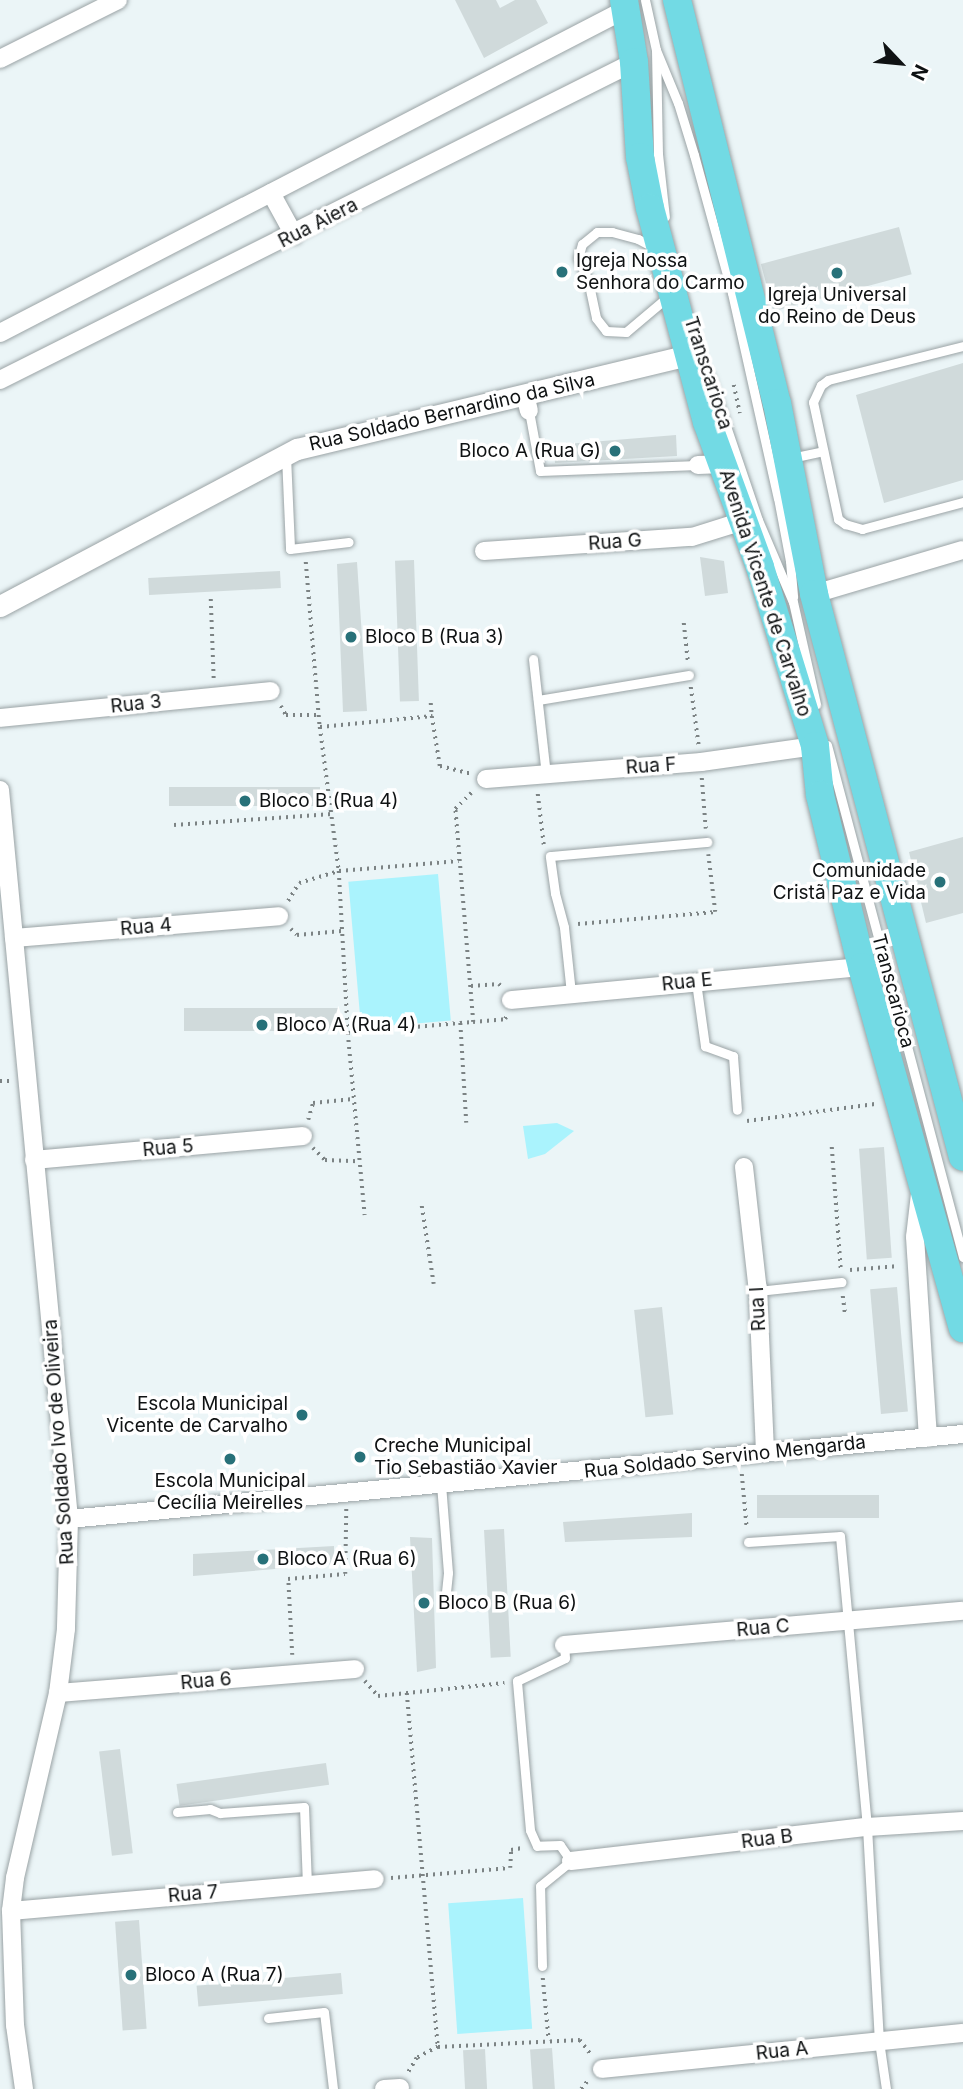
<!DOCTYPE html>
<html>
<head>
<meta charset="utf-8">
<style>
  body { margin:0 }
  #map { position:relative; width:963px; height:2089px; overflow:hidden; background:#ebf5f7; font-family:Inter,sans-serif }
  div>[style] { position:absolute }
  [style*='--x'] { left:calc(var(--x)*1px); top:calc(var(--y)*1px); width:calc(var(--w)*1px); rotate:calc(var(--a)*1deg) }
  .green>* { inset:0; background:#aaf3fd; transform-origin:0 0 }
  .building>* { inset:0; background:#d0dadb; transform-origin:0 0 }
  .path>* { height:3.5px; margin-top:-1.75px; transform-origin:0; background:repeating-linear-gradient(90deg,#7c8384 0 2px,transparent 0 7px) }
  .roads { filter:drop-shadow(0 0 2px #9aa3a5) drop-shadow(0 0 2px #9aa3a5) }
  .service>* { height:9px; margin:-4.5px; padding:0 4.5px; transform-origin:4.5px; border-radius:4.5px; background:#fff }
  .minor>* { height:18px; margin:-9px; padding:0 9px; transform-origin:9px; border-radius:9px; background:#fff }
  .tertiary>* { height:21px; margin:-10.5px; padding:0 10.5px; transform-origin:10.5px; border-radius:10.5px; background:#fff }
  .primary>* { height:28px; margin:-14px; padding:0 14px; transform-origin:14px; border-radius:14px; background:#72dae4 }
  .dots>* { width:19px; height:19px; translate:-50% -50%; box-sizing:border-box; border:4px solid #fff; border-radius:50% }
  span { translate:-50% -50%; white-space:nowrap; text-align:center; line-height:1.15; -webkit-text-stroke:7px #fff; paint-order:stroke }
  .street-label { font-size:19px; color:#0f1213 }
  .poi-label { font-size:19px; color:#0f1213 }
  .left { translate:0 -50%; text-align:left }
  .right { translate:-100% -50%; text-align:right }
  .north { position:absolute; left:865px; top:28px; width:70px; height:70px; -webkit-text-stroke:5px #fff; paint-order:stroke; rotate:116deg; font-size:19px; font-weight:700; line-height:28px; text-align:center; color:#0f1213 }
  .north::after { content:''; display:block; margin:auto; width:24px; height:32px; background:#0f1213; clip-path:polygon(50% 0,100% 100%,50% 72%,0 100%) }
</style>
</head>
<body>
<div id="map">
  <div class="green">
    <div style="left:438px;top:874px;width:147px;height:90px;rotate:85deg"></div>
    <div style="clip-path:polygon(557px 1123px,574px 1131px,545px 1154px,528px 1159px,523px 1126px)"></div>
    <div style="left:523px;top:1898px;width:131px;height:75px;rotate:86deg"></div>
  </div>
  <div class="building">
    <div style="clip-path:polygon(455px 0,496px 0,500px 8px,515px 0,536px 0,548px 23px,484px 58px)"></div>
    <div style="left:899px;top:227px;width:49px;height:143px;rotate:75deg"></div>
    <div style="clip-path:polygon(963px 363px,963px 480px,884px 503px,856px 395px)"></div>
    <div style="clip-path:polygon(676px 435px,677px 456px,555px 463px,554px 445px)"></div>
    <div style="clip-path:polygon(700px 557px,724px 561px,728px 593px,705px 596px)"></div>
    <div style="left:414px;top:560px;width:141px;height:19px;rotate:88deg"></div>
    <div style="clip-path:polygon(357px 562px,367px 711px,343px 712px,337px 564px)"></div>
    <div style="left:280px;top:571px;width:17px;height:132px;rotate:87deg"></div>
    <div style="left:320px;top:787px;width:19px;height:151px;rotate:90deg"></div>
    <div style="clip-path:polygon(963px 837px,963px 913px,926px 923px,909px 852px)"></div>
    <div style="left:338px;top:1008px;width:23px;height:154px;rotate:90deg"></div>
    <div style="left:884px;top:1147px;width:111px;height:25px;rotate:86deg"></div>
    <div style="left:897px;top:1287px;width:125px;height:27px;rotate:85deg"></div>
    <div style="left:662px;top:1307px;width:108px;height:28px;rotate:84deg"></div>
    <div style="left:879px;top:1495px;width:23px;height:122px;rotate:90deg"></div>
    <div style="clip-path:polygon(692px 1513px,692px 1537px,565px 1542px,563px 1522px)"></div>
    <div style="left:504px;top:1529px;width:128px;height:20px;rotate:87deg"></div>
    <div style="clip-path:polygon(410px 1537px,432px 1538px,436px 1668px,417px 1672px)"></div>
    <div style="clip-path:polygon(334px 1546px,334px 1564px,193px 1576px,193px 1554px)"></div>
    <div style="left:120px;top:1749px;width:105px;height:21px;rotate:83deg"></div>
    <div style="left:326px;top:1763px;width:22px;height:151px;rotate:82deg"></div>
    <div style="left:139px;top:1920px;width:109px;height:24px;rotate:86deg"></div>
    <div style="left:341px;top:1973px;width:21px;height:145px;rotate:85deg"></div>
    <div style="left:552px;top:2048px;width:41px;height:22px;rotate:86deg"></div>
    <div style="left:485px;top:2049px;width:40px;height:22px;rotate:87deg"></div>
  </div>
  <div class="path">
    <div style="--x:734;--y:385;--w:29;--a:78"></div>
    <div style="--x:306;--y:562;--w:166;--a:85.2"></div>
    <div style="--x:320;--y:727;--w:145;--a:82.5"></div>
    <div style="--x:339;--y:871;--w:162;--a:86.8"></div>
    <div style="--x:348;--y:1033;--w:183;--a:84.7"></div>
    <div style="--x:211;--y:599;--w:82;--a:87.9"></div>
    <div style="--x:684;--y:623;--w:39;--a:84"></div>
    <div style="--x:691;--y:687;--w:60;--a:82.3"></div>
    <div style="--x:431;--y:703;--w:13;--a:86"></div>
    <div style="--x:281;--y:706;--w:10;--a:61"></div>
    <div style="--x:286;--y:715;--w:33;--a:0"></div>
    <div style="--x:320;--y:727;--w:113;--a:-5.6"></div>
    <div style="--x:432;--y:716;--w:51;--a:80.9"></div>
    <div style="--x:440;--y:766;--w:32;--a:14"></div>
    <div style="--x:702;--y:778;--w:51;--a:85.5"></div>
    <div style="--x:538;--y:794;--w:51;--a:83.3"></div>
    <div style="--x:174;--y:825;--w:158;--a:-4"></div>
    <div style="--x:288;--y:901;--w:21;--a:-59"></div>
    <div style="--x:299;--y:883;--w:42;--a:-16.7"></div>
    <div style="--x:339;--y:871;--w:120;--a:-4.8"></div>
    <div style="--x:578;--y:924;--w:138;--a:-5"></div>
    <div style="--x:715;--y:912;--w:58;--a:-96.9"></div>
    <div style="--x:291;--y:929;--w:8;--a:45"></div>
    <div style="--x:297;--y:935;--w:45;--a:-5.1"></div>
    <div style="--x:471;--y:986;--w:28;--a:-4"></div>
    <div style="--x:499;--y:984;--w:4;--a:45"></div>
    <div style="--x:473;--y:1022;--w:32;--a:-5"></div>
    <div style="--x:505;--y:1019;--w:4;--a:-63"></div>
    <div style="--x:348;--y:1033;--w:112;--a:-5.1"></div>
    <div style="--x:0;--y:1081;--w:11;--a:0"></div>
    <div style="--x:308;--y:1120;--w:18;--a:-74"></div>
    <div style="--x:313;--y:1103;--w:40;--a:-5.7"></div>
    <div style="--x:747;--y:1121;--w:129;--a:-7.6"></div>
    <div style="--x:466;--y:1123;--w:100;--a:-93.4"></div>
    <div style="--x:460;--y:1023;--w:13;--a:-4"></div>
    <div style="--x:473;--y:1022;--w:214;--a:-94.8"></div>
    <div style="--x:455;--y:809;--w:27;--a:-45"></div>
    <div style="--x:832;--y:1147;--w:124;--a:85.8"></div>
    <div style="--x:313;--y:1148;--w:17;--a:45"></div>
    <div style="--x:325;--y:1160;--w:33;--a:2"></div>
    <div style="--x:422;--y:1206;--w:79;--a:81.3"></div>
    <div style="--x:850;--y:1270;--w:49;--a:-4.7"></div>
    <div style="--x:843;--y:1296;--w:17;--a:83"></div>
    <div style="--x:742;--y:1474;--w:55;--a:84.8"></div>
    <div style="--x:292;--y:1655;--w:76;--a:-93"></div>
    <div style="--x:288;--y:1579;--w:57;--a:-5"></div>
    <div style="--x:345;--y:1574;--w:65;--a:-89.1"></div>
    <div style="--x:365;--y:1681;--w:20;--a:49"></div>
    <div style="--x:378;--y:1696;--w:127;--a:-5.9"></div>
    <div style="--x:407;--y:1693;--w:355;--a:85"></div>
    <div style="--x:438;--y:2047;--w:24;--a:152"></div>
    <div style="--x:417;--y:2058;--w:17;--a:121"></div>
    <div style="--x:391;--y:1878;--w:119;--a:-4.8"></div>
    <div style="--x:510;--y:1868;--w:18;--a:-87"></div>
    <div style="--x:511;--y:1850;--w:11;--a:-10"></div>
    <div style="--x:543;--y:1978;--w:63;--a:84.6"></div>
    <div style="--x:438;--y:2047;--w:142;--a:-2.8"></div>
    <div style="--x:580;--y:2040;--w:20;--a:53"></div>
    <div style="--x:581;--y:2089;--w:13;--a:-51"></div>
  </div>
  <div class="roads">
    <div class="service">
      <div style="--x:645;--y:0;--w:51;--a:77.6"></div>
      <div style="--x:656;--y:50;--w:57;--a:67.5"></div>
      <div style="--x:678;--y:103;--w:54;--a:72.9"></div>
      <div style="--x:694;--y:155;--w:143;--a:74.6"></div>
      <div style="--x:732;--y:293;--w:210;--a:77.4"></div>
      <div style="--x:778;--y:498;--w:64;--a:79.2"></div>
      <div style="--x:790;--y:561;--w:36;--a:85"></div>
      <div style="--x:656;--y:50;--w:104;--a:88.9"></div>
      <div style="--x:658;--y:154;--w:63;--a:83.7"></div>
      <div style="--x:653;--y:247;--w:17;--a:-152"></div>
      <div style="--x:638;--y:239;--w:27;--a:-165"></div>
      <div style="--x:612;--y:232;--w:15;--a:180"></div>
      <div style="--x:597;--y:232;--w:19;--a:141"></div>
      <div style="--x:582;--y:244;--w:15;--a:106"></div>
      <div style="--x:578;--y:258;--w:24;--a:66"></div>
      <div style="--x:588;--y:280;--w:39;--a:78"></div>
      <div style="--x:596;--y:318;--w:16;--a:52"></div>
      <div style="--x:606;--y:331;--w:20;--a:3"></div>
      <div style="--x:626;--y:332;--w:57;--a:-40.1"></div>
      <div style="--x:963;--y:346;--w:139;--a:165.9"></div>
      <div style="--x:828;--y:380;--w:9;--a:144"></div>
      <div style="--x:821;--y:385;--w:19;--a:115"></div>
      <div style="--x:813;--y:402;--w:120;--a:77.9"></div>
      <div style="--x:838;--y:519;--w:9;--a:36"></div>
      <div style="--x:845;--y:524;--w:18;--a:16"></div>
      <div style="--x:862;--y:529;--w:105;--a:-15"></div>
      <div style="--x:709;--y:376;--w:152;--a:71.2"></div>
      <div style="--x:758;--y:520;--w:89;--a:66.9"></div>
      <div style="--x:793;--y:602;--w:105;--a:77.3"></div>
      <div style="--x:529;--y:411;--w:61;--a:79.6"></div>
      <div style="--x:540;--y:471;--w:158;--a:-2.2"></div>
      <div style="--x:286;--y:456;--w:93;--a:87.5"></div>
      <div style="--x:290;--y:549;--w:59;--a:-6.8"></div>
      <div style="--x:791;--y:458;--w:33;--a:-12"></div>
      <div style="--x:533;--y:659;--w:116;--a:83.6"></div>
      <div style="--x:538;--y:700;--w:153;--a:-9.4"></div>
      <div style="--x:827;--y:745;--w:530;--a:75.12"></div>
      <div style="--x:696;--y:982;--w:65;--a:82"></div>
      <div style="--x:705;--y:1046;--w:30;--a:20"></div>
      <div style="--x:733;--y:1056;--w:54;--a:85.8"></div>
      <div style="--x:571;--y:993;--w:66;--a:-96.1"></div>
      <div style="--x:564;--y:927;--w:35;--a:-105"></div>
      <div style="--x:555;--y:893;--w:37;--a:-98"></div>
      <div style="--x:550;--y:856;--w:158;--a:-5.1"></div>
      <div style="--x:758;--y:1291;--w:84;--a:-6.1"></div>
      <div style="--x:441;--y:1484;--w:89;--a:85.5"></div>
      <div style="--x:448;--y:1573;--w:29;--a:96"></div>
      <div style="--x:748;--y:1542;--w:92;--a:-3.7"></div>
      <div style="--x:840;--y:1536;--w:292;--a:84.7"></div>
      <div style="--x:867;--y:1827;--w:214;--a:86.8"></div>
      <div style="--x:879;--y:2041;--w:49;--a:81.7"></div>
      <div style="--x:177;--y:1812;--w:33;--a:-5"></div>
      <div style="--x:210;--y:1809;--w:11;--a:22"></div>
      <div style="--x:220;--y:1813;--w:84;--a:-4.1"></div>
      <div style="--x:304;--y:1807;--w:77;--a:87.8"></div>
      <div style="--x:542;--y:1966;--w:80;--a:-91.4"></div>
      <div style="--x:540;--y:1886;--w:40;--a:-39"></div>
      <div style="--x:571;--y:1861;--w:19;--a:-125"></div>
      <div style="--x:560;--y:1845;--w:23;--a:178"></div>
      <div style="--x:537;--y:1846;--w:17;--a:-114"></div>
      <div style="--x:530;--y:1830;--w:150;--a:-95"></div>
      <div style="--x:517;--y:1681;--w:53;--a:-25.6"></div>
      <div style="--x:565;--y:1658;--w:13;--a:-94"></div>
      <div style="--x:268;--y:2018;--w:56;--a:-6.1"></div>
      <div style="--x:324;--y:2012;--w:78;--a:83.3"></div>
    </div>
    <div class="minor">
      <div style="--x:0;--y:59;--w:132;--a:-26.6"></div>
      <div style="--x:271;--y:193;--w:48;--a:61.3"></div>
      <div style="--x:0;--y:333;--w:705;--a:-27.36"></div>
      <div style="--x:0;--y:380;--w:709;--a:-26.64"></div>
      <div style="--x:525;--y:394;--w:17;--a:77"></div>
      <div style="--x:698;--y:465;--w:25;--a:-2"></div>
      <div style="--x:484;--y:551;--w:208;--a:-3.9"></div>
      <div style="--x:692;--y:537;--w:53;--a:-17.4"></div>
      <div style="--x:814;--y:594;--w:155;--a:-16.5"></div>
      <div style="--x:0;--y:718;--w:272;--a:-5.7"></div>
      <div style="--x:486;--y:779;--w:216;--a:-4.5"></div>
      <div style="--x:701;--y:762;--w:115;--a:-8"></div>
      <div style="--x:0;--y:790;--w:732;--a:84.59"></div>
      <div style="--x:69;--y:1519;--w:110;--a:91.6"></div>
      <div style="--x:66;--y:1629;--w:64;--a:97.1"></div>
      <div style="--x:58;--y:1693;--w:190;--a:103.1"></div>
      <div style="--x:15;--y:1878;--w:33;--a:97"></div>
      <div style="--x:11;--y:1911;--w:114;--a:88"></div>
      <div style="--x:15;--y:2025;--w:65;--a:82"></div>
      <div style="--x:14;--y:938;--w:266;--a:-4.7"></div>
      <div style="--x:511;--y:1000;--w:353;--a:-5.4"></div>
      <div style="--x:34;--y:1160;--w:270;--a:-5.1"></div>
      <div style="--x:744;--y:1167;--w:125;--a:83.6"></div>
      <div style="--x:758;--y:1291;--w:161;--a:87.5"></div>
      <div style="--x:920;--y:1194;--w:43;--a:96.6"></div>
      <div style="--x:915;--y:1237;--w:201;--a:86.3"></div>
      <div style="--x:69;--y:1519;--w:898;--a:-5.43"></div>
      <div style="--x:564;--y:1645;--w:400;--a:-4.9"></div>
      <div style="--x:58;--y:1693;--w:298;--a:-4.6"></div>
      <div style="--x:571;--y:1861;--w:298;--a:-6.6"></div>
      <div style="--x:867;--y:1827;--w:96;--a:-3.6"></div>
      <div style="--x:11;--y:1911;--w:365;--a:-5"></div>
      <div style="--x:602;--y:2069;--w:363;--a:-5.7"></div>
      <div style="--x:384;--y:2089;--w:16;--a:-4"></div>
    </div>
    <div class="tertiary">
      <div style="--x:0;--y:606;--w:336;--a:-27.9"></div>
      <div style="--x:297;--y:449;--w:402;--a:-13.5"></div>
    </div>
    <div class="primary">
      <div style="--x:624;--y:0;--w:63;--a:80.8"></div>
      <div style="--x:634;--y:62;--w:95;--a:86.4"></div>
      <div style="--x:640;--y:157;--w:52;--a:78.9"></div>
      <div style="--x:650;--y:208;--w:221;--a:75.1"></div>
      <div style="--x:707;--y:422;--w:154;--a:69.9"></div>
      <div style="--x:760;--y:567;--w:187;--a:72.9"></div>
      <div style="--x:815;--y:746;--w:49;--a:84.2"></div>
      <div style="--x:820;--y:795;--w:177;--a:76.3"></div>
      <div style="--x:862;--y:967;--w:375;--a:74.4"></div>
      <div style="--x:677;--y:0;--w:415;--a:76.1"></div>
      <div style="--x:777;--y:403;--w:195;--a:79"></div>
      <div style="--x:814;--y:594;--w:582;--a:75.18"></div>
    </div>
  </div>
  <div class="dots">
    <div style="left:562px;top:272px;background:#287179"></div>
    <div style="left:837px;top:273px;background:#287179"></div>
    <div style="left:615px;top:451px;background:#287179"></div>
    <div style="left:351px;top:637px;background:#287179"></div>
    <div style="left:245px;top:801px;background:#287179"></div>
    <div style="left:940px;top:882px;background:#287179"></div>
    <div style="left:262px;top:1025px;background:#287179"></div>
    <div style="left:302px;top:1415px;background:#287179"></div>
    <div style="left:360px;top:1457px;background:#287179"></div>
    <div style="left:230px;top:1459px;background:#287179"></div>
    <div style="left:263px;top:1559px;background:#287179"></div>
    <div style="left:424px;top:1603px;background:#287179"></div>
    <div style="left:131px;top:1975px;background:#287179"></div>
  </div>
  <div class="street-label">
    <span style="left:318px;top:223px;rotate:-27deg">Rua Aiera</span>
    <span style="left:708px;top:373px;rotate:72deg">Transcarioca</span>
    <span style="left:452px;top:412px;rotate:-13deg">Rua Soldado Bernardino da Silva</span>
    <span style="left:615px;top:542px;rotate:-4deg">Rua G</span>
    <span style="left:765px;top:593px;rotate:72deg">Avenida Vicente de Carvalho</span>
    <span style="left:136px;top:704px;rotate:-6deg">Rua 3</span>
    <span style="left:651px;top:766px;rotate:-4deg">Rua F</span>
    <span style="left:146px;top:927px;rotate:-5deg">Rua 4</span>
    <span style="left:687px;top:982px;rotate:-6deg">Rua E</span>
    <span style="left:893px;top:991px;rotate:75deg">Transcarioca</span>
    <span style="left:168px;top:1148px;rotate:-5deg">Rua 5</span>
    <span style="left:758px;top:1309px;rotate:-93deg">Rua I</span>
    <span style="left:59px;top:1442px;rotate:-94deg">Rua Soldado Ivo de Oliveira</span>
    <span style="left:725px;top:1457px;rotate:-6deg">Rua Soldado Servino Mengarda</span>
    <span style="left:763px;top:1628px;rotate:-5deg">Rua C</span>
    <span style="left:206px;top:1681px;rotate:-5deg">Rua 6</span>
    <span style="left:767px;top:1839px;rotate:-7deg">Rua B</span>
    <span style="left:193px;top:1894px;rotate:-5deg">Rua 7</span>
    <span style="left:782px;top:2051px;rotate:-6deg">Rua A</span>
  </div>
  <div class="poi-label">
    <span class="left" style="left:576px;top:272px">Igreja Nossa<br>Senhora do Carmo</span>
    <span style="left:837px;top:306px">Igreja Universal<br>do Reino de Deus</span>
    <span class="right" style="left:601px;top:451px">Bloco A (Rua G)</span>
    <span class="left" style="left:365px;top:637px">Bloco B (Rua 3)</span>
    <span class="left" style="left:259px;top:801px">Bloco B (Rua 4)</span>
    <span class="right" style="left:926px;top:882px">Comunidade<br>Cristã Paz e Vida</span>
    <span class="left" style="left:276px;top:1025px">Bloco A (Rua 4)</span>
    <span class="right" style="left:288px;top:1415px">Escola Municipal<br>Vicente de Carvalho</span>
    <span class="left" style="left:374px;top:1457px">Creche Municipal<br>Tio Sebastião Xavier</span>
    <span style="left:230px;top:1492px">Escola Municipal<br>Cecília Meirelles</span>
    <span class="left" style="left:277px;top:1559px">Bloco A (Rua 6)</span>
    <span class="left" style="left:438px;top:1603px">Bloco B (Rua 6)</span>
    <span class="left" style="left:145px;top:1975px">Bloco A (Rua 7)</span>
  </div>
  <div class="north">N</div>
</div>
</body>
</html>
